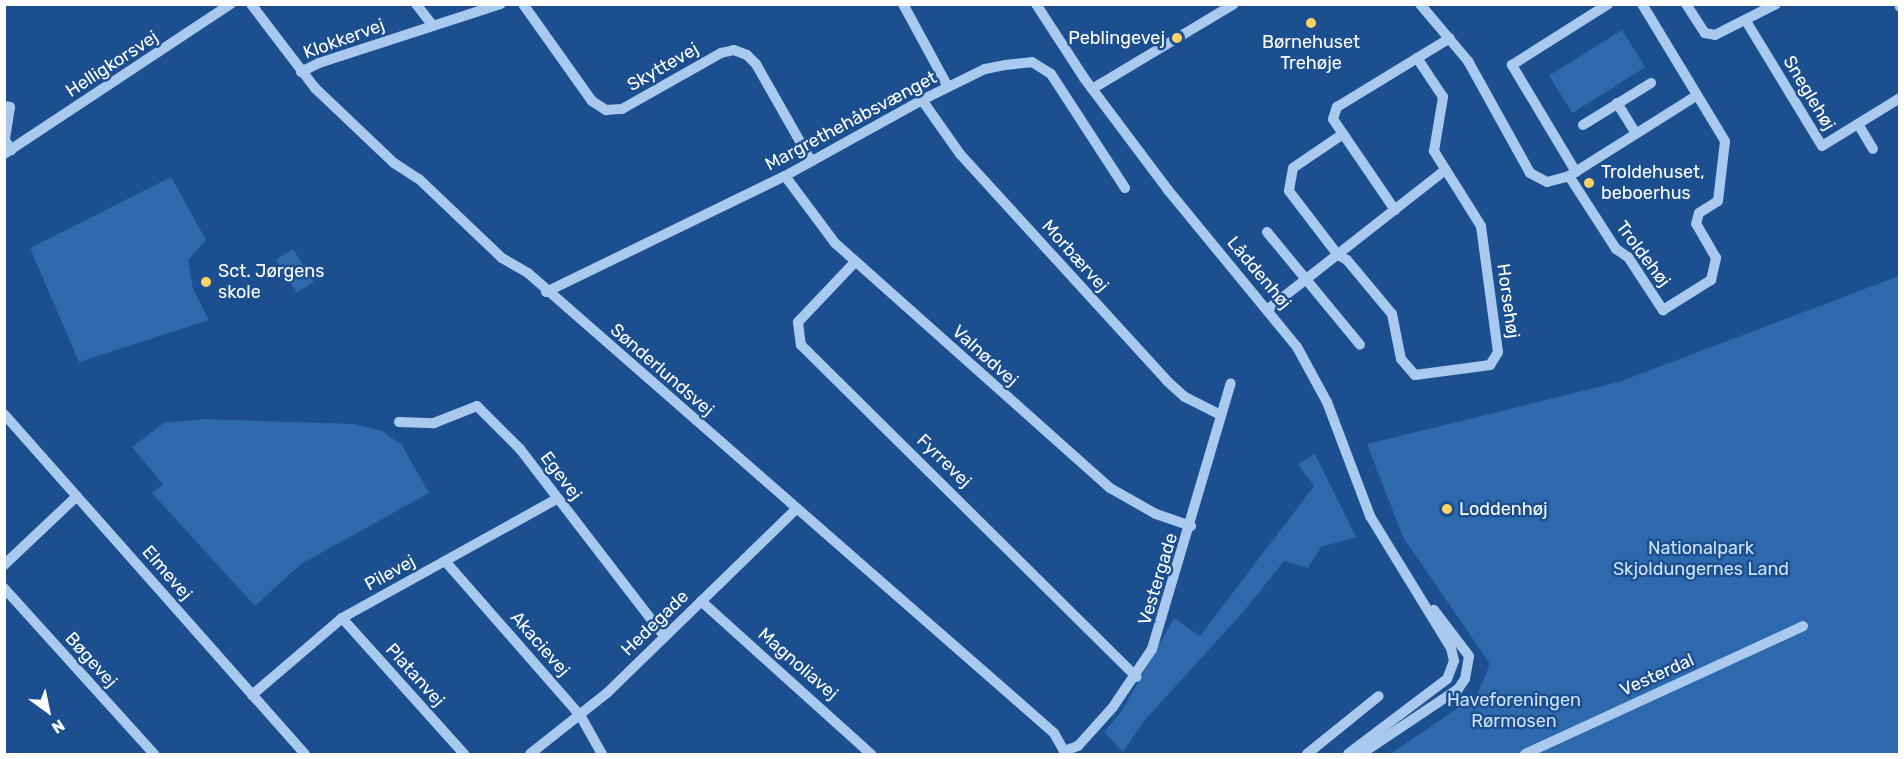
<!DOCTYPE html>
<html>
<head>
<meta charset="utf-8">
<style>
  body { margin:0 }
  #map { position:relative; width:1904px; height:759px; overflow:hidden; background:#1b4f8f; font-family:Rubik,sans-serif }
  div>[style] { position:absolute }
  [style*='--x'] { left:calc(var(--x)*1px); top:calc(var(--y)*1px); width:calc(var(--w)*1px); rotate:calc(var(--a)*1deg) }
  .green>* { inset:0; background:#2e69ad; transform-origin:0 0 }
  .minor>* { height:10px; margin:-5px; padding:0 5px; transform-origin:5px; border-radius:5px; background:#a9c9ee }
  .dots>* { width:16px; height:16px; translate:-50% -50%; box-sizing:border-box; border:3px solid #1b4f8f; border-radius:50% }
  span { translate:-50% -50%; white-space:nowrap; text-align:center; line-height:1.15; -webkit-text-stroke:5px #1b4f8f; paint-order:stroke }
  .poi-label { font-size:18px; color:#fff }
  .right { translate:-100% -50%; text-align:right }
  .left { translate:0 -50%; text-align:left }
  .street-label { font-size:18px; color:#fff }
  .park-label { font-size:18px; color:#cfe3fa }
  .frame { position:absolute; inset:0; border:6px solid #fff; pointer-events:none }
  .north { position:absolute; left:18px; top:681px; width:60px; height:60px; -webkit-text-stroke:4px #1b4f8f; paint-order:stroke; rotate:147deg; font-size:16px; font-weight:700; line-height:24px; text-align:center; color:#fff }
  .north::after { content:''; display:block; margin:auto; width:21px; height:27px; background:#fff; clip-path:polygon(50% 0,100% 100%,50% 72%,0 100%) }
</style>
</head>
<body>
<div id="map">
  <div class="green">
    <div style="left:1622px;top:30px;width:44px;height:86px;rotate:58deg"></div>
    <div style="clip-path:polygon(171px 177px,206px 240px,188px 260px,193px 289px,209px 320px,79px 362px,30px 248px)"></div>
    <div style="left:293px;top:249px;width:39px;height:20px;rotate:58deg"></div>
    <div style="clip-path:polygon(1899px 276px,1899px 754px,1390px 754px,1477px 695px,1490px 664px,1403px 537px,1367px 444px,1619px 382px)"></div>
    <div style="clip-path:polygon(204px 419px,354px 424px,382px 431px,402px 445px,429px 493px,301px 564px,255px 606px,152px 493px,163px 484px,132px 447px,164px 423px)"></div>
    <div style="clip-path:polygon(1315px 454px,1356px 537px,1321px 547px,1308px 568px,1284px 561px,1244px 611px,1143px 722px,1123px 752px,1104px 732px,1121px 712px,1174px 618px,1200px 636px,1314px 486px,1298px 464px)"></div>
  </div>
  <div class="minor">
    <div style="--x:251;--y:4;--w:106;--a:52.7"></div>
    <div style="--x:315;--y:88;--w:109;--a:43.5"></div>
    <div style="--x:394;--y:163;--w:30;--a:33"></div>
    <div style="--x:419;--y:179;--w:115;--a:43.6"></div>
    <div style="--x:502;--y:258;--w:30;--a:30"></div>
    <div style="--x:528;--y:273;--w:699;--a:41.17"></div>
    <div style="--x:1054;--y:733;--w:21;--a:61"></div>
    <div style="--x:416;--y:4;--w:28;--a:52"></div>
    <div style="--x:523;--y:4;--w:119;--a:54.6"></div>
    <div style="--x:592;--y:101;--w:17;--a:33"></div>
    <div style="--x:606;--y:110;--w:16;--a:-4"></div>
    <div style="--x:622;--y:109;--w:114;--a:-29.5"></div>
    <div style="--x:721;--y:53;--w:13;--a:-13"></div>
    <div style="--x:734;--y:50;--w:14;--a:21"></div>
    <div style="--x:747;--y:55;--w:13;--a:45"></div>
    <div style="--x:756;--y:64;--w:112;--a:60.4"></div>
    <div style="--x:903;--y:4;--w:94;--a:61.5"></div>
    <div style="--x:1036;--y:4;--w:88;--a:57"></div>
    <div style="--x:1084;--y:78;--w:140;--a:53.1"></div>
    <div style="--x:1168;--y:190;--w:203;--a:50.6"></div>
    <div style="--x:1297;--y:347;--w:63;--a:61.4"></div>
    <div style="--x:1327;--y:402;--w:122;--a:69.3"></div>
    <div style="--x:1370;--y:516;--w:155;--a:58.5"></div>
    <div style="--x:1451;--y:648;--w:13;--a:77"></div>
    <div style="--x:1454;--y:661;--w:19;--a:111"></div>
    <div style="--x:1447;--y:679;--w:124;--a:142.9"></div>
    <div style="--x:1420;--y:4;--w:75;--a:49.9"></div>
    <div style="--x:1468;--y:61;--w:128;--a:61"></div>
    <div style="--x:1530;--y:173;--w:19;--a:28"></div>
    <div style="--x:1547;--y:182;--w:23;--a:-15"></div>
    <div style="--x:1569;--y:176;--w:150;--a:-32.2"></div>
    <div style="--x:1686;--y:4;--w:35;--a:57"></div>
    <div style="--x:1705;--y:33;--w:10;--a:11"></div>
    <div style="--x:1715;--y:35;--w:68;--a:-26.9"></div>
    <div style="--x:1899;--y:4;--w:3;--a:72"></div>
    <div style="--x:1746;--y:21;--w:146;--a:58.7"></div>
    <div style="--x:1822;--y:146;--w:92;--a:-31.6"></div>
    <div style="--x:301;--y:72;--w:20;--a:-27"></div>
    <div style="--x:319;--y:63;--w:191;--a:-18"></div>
    <div style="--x:1092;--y:89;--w:165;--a:-30.9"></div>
    <div style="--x:922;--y:100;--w:66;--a:54.9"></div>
    <div style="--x:960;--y:154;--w:307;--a:47.6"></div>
    <div style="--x:1167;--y:381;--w:24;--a:42"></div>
    <div style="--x:1185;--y:397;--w:40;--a:26.6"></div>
    <div style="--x:1617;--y:103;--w:36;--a:58"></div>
    <div style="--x:4;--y:106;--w:6;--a:9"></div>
    <div style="--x:10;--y:107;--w:33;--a:99"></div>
    <div style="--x:5;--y:140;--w:12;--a:59"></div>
    <div style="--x:1858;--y:124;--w:29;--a:59"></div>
    <div style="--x:1583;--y:125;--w:80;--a:-31.7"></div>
    <div style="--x:1343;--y:134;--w:60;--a:145.8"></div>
    <div style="--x:1293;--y:168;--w:23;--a:100"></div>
    <div style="--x:1289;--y:191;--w:81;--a:52.6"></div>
    <div style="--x:1338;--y:255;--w:10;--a:29"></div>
    <div style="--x:1347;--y:260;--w:70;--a:50.2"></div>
    <div style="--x:1392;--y:314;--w:46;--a:78.7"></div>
    <div style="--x:1401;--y:359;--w:21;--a:49"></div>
    <div style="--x:1415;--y:375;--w:76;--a:-7.6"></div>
    <div style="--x:1490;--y:365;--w:15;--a:-58"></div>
    <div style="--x:1498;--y:352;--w:127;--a:-97.7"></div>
    <div style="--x:1481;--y:226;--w:89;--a:-122.1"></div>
    <div style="--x:1434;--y:151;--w:55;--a:-80.5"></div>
    <div style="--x:1443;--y:97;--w:47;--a:-123.7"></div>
    <div style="--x:4;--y:154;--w:272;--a:-33.5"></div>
    <div style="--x:1576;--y:172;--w:125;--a:-120.9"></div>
    <div style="--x:1512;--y:65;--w:114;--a:-32.4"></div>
    <div style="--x:785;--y:176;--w:84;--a:53.3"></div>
    <div style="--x:835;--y:243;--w:368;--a:41.7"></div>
    <div style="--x:1110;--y:488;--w:53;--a:29.5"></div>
    <div style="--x:1156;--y:514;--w:37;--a:19"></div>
    <div style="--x:1569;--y:176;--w:87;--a:57.2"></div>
    <div style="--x:1616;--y:249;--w:14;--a:34"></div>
    <div style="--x:1628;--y:257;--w:64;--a:56.6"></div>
    <div style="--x:1663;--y:310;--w:57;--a:-32"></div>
    <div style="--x:1711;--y:280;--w:23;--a:-77"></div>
    <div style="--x:1716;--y:258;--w:39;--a:-120"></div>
    <div style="--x:1696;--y:224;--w:11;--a:-75"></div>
    <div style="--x:1699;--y:213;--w:22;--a:-32"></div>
    <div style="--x:1718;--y:201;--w:60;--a:-83.3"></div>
    <div style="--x:1725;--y:141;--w:160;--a:-121.2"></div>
    <div style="--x:1395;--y:210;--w:110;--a:-124.3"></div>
    <div style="--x:1333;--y:119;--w:13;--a:-72"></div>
    <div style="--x:1337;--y:107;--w:132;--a:-31.4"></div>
    <div style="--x:1267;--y:232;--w:146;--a:50.5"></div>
    <div style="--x:855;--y:262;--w:83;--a:133.5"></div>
    <div style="--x:798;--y:322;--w:23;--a:83"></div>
    <div style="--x:801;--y:345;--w:472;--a:44.7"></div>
    <div style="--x:546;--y:292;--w:266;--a:-25.9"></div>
    <div style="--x:785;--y:176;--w:157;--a:-29"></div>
    <div style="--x:922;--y:100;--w:70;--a:-26.2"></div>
    <div style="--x:985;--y:69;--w:20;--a:-11"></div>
    <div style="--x:1005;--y:65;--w:27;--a:-6"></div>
    <div style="--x:1032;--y:62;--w:22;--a:32"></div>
    <div style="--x:1051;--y:74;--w:136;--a:57"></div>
    <div style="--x:1268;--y:309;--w:225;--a:-38.1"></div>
    <div style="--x:4;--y:414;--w:454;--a:48.5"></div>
    <div style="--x:399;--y:422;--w:35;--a:2"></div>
    <div style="--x:434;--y:423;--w:46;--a:-21.6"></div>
    <div style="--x:477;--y:406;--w:61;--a:45"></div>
    <div style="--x:520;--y:449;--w:236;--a:52.4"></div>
    <div style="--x:445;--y:561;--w:205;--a:48.8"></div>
    <div style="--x:580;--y:715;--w:45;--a:60.6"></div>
    <div style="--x:4;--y:565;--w:100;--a:-43.4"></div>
    <div style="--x:4;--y:588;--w:224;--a:47.9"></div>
    <div style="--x:701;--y:601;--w:229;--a:42"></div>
    <div style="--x:342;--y:618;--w:183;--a:48.1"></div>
    <div style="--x:252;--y:695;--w:118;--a:-40.5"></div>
    <div style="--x:342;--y:618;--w:246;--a:-29"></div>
    <div style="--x:1064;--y:751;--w:15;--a:-20"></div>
    <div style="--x:1078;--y:746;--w:52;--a:-48.1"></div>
    <div style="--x:1113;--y:707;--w:70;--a:-56.1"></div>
    <div style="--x:1152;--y:649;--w:277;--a:-73.5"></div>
    <div style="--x:530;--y:754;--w:98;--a:-38.4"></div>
    <div style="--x:607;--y:693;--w:265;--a:-44.2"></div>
    <div style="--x:1307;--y:754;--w:92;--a:-38.9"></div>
    <div style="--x:1361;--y:754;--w:117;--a:-33.8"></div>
    <div style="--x:1458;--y:689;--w:12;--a:-55"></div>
    <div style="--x:1465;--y:679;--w:23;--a:-80"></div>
    <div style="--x:1469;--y:656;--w:58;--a:-127.3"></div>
    <div style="--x:1525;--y:754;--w:306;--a:-24.7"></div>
  </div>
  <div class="dots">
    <div style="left:1311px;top:23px;background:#ffd166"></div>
    <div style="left:1177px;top:38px;background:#ffd166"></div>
    <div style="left:1589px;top:183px;background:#ffd166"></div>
    <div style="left:206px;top:282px;background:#ffd166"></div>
    <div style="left:1447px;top:509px;background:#ffd166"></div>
  </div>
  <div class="poi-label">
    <span class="right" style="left:1165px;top:38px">Peblingevej</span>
    <span style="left:1311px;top:53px">Børnehuset<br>Trehøje</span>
    <span class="left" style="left:1601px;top:183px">Troldehuset,<br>beboerhus</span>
    <span class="left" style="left:218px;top:282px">Sct. Jørgens<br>skole</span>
    <span class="left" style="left:1459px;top:509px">Loddenhøj</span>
  </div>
  <div class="street-label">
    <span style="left:344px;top:39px;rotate:-20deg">Klokkervej</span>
    <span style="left:112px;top:64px;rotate:-33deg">Helligkorsvej</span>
    <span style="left:663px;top:67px;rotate:-30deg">Skyttevej</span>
    <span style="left:1809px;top:93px;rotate:59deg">Sneglehøj</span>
    <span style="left:851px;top:121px;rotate:-28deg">Margrethehåbsvænget</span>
    <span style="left:1643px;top:254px;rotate:53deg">Troldehøj</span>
    <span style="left:1075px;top:256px;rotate:48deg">Morbærvej</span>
    <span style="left:1259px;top:273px;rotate:50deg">Låddenhøj</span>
    <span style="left:1508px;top:301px;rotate:82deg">Horsehøj</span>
    <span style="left:985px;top:356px;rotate:42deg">Valnødvej</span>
    <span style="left:662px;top:370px;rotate:41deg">Sønderlundsvej</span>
    <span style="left:944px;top:461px;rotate:44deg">Fyrrevej</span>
    <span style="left:561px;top:476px;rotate:53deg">Egevej</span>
    <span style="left:167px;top:573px;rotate:49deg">Elmevej</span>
    <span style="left:390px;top:573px;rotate:-29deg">Pilevej</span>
    <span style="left:1158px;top:579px;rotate:-73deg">Vestergade</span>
    <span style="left:655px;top:623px;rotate:-44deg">Hedegade</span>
    <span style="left:540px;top:644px;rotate:49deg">Akacievej</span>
    <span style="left:91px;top:660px;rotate:48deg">Bøgevej</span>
    <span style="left:798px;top:664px;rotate:41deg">Magnoliavej</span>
    <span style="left:415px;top:675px;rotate:48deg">Platanvej</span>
    <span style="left:1657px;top:675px;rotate:-24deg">Vesterdal</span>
  </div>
  <div class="park-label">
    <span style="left:1701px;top:559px">Nationalpark<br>Skjoldungernes Land</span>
    <span style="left:1514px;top:711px">Haveforeningen<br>Rørmosen</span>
  </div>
  <div class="frame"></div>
  <div class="north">N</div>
</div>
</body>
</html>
